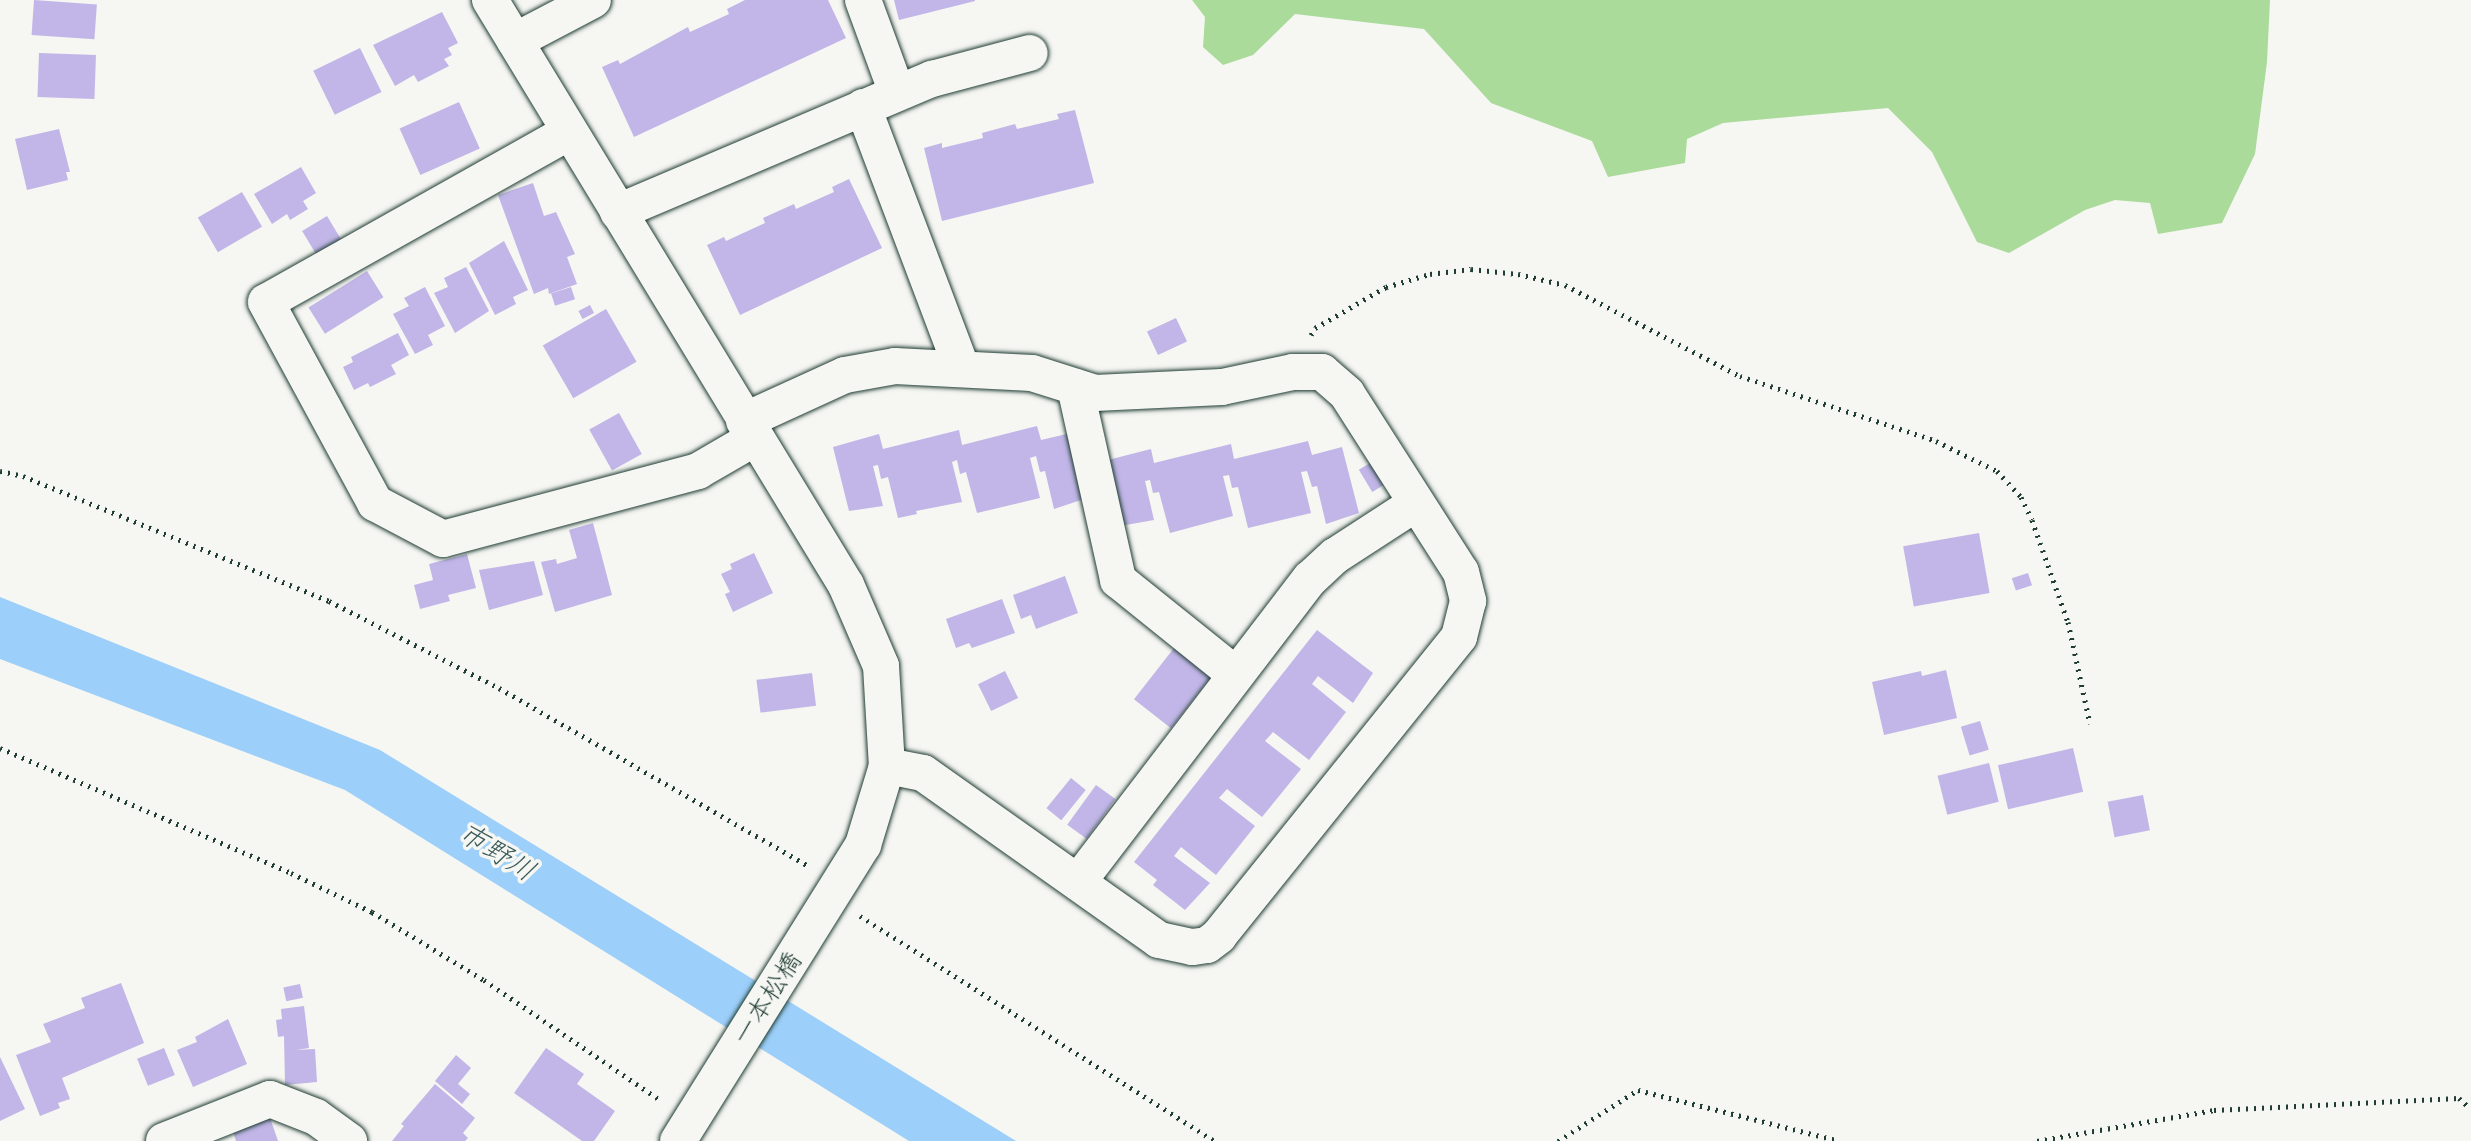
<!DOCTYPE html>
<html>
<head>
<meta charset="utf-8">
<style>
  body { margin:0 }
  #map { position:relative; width:2471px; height:1141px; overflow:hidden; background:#f6f6f2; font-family:"Comic Neue","Klee One",sans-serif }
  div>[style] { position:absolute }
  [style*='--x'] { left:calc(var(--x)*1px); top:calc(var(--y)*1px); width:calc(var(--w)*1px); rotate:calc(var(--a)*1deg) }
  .green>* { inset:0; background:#aadb9b }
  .water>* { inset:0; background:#9ccff9 }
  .building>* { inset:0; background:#c1b6e7; transform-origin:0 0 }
  .path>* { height:5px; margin-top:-2.5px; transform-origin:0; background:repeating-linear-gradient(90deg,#1f3d34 0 2px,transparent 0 8px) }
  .roads { filter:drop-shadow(0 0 2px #1f3d34) drop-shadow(0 0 2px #1f3d34) }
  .minor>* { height:36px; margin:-18px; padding:0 18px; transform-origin:18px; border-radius:18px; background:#f6f6f2 }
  span { translate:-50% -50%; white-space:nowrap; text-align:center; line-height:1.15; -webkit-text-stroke:7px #f6f6f2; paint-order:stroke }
  .street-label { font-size:26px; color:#1f3d34 }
  .water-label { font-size:28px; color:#385a5b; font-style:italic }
</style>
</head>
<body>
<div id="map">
  <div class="green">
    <div style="clip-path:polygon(1192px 0,2270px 0,2267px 62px,2255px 154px,2222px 223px,2158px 234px,2150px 203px,2115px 200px,2085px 210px,2009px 253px,1977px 242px,1932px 152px,1888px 108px,1723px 123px,1687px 139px,1685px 163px,1608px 177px,1592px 141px,1491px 103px,1424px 29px,1295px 14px,1253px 55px,1223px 65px,1203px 47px,1205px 17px)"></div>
  </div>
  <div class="water">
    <div style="clip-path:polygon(0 597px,380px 750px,1016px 1141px,909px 1141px,345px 790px,0 659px)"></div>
  </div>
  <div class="building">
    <div style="left:34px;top:0;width:63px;height:35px;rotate:4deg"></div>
    <div style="clip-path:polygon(745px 0,828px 0,846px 38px,634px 137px,602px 67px,618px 60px,620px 64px,688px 27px,690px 32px,729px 14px,727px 9px)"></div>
    <div style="clip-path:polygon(894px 0,975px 0,975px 1px,899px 20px)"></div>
    <div style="clip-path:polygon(442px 12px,458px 43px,448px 48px,452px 55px,444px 59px,449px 66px,418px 82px,414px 75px,395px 86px,373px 45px)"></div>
    <div style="left:360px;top:48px;width:49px;height:52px;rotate:64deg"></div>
    <div style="left:39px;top:53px;width:57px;height:44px;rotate:2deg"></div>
    <div style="left:459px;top:102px;width:51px;height:65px;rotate:66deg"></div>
    <div style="clip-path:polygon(1075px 110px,1094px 183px,942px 221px,924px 148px,942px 143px,942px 148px,983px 138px,982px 133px,1015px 124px,1017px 129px,1059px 119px,1057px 114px)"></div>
    <div style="clip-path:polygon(59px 129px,70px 172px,66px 172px,68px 180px,27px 190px,15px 139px)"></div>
    <div style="clip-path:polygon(301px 167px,316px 193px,303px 201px,308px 209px,290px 220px,287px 214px,272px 224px,254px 194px)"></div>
    <div style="clip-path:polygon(849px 179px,882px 248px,740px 315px,707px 245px,724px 237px,726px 241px,765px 223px,763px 218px,794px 204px,796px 209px,834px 192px,832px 187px)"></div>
    <div style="clip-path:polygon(533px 183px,544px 216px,556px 212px,575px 254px,567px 257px,577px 284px,549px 294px,548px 288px,534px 294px,498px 195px)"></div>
    <div style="left:242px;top:192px;width:40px;height:51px;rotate:60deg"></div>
    <div style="left:327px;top:216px;width:31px;height:29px;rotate:59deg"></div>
    <div style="clip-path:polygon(504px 241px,528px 290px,513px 297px,516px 304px,495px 315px,469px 263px)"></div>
    <div style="clip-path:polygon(466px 267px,489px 311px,455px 333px,434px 293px,448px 287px,444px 278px)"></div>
    <div style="left:367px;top:271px;width:31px;height:69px;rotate:58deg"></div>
    <div style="clip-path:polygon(425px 287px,445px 326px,428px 335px,433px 345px,415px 354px,393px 314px,409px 306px,404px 298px)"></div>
    <div style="left:571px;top:287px;width:13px;height:21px;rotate:72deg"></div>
    <div style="left:590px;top:305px;width:9px;height:13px;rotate:63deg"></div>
    <div style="left:606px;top:309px;width:61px;height:73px;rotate:60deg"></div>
    <div style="left:1176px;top:318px;width:26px;height:32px;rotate:65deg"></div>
    <div style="clip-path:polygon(398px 333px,409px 355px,391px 365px,396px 374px,370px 387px,368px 383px,354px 390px,343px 367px,353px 362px,351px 357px)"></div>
    <div style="left:619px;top:413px;width:47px;height:34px;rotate:61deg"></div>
    <div style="clip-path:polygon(1037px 426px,1041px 440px,1071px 433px,1087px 498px,1054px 509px,1045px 471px,1040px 472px,1036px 456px,1030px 458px,1040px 498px,977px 513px,966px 472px,960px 474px,957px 460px,952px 462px,962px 502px,916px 511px,917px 514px,898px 518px,888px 477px,881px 479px,878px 465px,873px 466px,883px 506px,849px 511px,833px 447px,879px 434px,883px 449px,959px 430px,962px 445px)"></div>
    <div style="clip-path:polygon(1308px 441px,1312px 455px,1342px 447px,1359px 513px,1326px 524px,1317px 486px,1312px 487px,1307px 471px,1301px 472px,1311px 513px,1248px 528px,1238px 487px,1232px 488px,1229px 475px,1223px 476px,1233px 516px,1170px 533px,1159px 492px,1153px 493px,1150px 480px,1145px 481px,1154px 520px,1120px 526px,1104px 461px,1151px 449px,1154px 463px,1231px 444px,1234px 459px)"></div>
    <div style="left:1370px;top:463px;width:26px;height:13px;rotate:59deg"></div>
    <div style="clip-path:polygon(593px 523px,612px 595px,555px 612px,541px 562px,556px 559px,557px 564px,577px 558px,569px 530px)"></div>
    <div style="left:1979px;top:533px;width:61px;height:77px;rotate:80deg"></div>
    <div style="clip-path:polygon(754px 553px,773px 593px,733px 612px,725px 594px,730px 592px,721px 574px,732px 569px,730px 564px)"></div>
    <div style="clip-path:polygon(467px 554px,476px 588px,448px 595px,450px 601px,420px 609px,414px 585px,433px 580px,429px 564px)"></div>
    <div style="clip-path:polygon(534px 561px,543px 595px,489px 610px,479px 570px)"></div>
    <div style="left:2028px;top:573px;width:13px;height:17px;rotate:72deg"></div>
    <div style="clip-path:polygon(1065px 576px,1078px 613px,1036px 629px,1031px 615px,1021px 619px,1013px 595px)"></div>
    <div style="clip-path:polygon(1002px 599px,1015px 633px,972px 648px,969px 643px,956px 648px,946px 619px)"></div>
    <div style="clip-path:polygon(1317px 630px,1373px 673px,1353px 703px,1318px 676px,1312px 684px,1346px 712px,1309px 760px,1273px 732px,1265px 741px,1301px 769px,1262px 817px,1227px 789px,1219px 798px,1255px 826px,1216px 875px,1181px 847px,1174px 856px,1210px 883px,1185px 910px,1153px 885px,1157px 880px,1134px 862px)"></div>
    <div style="left:1174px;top:648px;width:47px;height:65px;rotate:38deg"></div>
    <div style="clip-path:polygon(1946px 670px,1957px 718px,1884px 735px,1872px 682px,1921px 671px,1922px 676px)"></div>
    <div style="left:1005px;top:671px;width:30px;height:30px;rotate:64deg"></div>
    <div style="left:812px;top:673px;width:33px;height:56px;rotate:83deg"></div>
    <div style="left:1980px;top:721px;width:30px;height:20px;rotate:73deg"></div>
    <div style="left:2073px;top:748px;width:45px;height:77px;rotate:77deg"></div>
    <div style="left:1989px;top:763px;width:40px;height:53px;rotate:76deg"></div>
    <div style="left:1071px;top:778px;width:19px;height:39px;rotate:39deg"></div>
    <div style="left:1096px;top:785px;width:24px;height:49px;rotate:36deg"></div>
    <div style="left:2143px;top:795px;width:36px;height:36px;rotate:79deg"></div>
    <div style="clip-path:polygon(121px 983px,144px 1043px,62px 1078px,70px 1099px,58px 1103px,60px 1108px,40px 1116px,16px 1055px,51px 1042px,43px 1024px,85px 1008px,81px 998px)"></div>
    <div style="left:300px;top:984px;width:14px;height:17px;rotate:78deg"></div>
    <div style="clip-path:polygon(304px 1006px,309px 1048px,296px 1050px,315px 1049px,317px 1082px,285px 1085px,284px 1036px,278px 1037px,276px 1020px,282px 1019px,281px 1009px)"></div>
    <div style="clip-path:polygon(228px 1019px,247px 1064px,193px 1087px,177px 1050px,197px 1042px,195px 1037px)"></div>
    <div style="left:164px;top:1048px;width:29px;height:29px;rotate:68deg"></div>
    <div style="clip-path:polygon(546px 1048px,584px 1074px,577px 1084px,615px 1111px,594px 1141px,582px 1141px,514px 1093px)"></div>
    <div style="clip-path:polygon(456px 1055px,471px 1068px,458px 1084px,470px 1094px,462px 1104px,435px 1081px)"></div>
    <div style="clip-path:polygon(0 1057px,25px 1109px,0 1121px)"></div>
    <div style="clip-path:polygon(435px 1084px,475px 1118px,463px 1133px,468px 1138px,465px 1141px,392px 1141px,404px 1126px,401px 1124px)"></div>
    <div style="clip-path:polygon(269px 1115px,278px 1141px,236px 1141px,232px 1128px)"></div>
  </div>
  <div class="path">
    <div style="--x:1311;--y:335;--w:8;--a:-60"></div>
    <div style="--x:1315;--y:328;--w:82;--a:-30"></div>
    <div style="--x:1386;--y:287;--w:46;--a:-16.5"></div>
    <div style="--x:1430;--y:274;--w:41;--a:-7"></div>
    <div style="--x:1471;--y:269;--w:47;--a:6.1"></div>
    <div style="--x:1518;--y:274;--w:48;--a:13.2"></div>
    <div style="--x:1565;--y:285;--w:197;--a:27.5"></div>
    <div style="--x:1740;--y:376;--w:206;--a:18.3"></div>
    <div style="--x:1936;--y:441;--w:68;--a:26.2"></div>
    <div style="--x:1997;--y:471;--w:35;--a:47"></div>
    <div style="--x:2021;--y:497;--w:25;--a:64"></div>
    <div style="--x:2032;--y:520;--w:108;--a:70.6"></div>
    <div style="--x:2068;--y:622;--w:104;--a:77.8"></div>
    <div style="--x:0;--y:471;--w:24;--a:12"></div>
    <div style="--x:23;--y:476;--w:331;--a:22.2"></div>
    <div style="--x:329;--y:601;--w:191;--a:27.1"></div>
    <div style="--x:499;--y:688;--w:357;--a:29.9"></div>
    <div style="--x:0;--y:748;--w:317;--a:23.2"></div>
    <div style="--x:291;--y:873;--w:90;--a:25.7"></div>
    <div style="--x:372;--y:912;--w:131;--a:31.3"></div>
    <div style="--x:484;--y:980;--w:213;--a:34.3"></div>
    <div style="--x:860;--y:916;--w:419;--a:32.4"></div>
    <div style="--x:1558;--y:1141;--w:95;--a:-32.5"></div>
    <div style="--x:1638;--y:1090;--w:207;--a:14.2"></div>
    <div style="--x:2037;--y:1141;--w:180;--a:-9.9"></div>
    <div style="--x:2214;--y:1110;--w:245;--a:-2.8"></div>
    <div style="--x:2459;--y:1098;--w:16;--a:43"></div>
  </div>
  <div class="roads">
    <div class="minor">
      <div style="--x:490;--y:0;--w:685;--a:58.68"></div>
      <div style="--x:846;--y:585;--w:88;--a:66.6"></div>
      <div style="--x:881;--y:666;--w:100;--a:86.6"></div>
      <div style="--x:887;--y:766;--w:83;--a:106.9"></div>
      <div style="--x:863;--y:845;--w:349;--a:122"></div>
      <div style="--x:863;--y:0;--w:99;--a:69.9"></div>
      <div style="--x:515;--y:41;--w:88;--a:-27.7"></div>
      <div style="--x:863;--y:107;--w:277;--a:69.3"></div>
      <div style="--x:569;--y:132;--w:347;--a:150.7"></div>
      <div style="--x:266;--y:302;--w:229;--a:61.5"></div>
      <div style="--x:375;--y:503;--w:77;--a:27.9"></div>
      <div style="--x:443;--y:539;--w:264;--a:-14.9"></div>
      <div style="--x:698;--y:471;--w:66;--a:-30.1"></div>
      <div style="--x:618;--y:212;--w:341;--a:-23"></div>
      <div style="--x:932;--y:79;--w:101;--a:-14.9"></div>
      <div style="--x:1075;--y:387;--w:198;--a:77.4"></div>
      <div style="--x:1118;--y:580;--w:151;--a:38.8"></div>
      <div style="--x:744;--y:421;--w:111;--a:-24.5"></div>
      <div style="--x:845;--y:375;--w:51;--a:-10.2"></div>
      <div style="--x:895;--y:366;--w:137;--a:2.9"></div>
      <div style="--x:1032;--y:373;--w:66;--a:17.6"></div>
      <div style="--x:1095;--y:393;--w:127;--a:-2.7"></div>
      <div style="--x:1222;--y:387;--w:73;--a:-11.9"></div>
      <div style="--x:1293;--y:372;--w:29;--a:0"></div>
      <div style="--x:1322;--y:372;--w:33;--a:41"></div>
      <div style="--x:1347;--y:394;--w:211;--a:57.4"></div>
      <div style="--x:1461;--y:572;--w:30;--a:76"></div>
      <div style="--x:1468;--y:601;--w:37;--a:104"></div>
      <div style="--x:1459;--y:637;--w:383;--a:128.8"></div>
      <div style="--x:1219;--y:936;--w:15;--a:143"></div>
      <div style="--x:1207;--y:945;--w:15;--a:172"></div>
      <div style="--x:1192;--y:947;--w:34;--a:-168"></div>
      <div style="--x:1159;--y:940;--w:289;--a:-144.7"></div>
      <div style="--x:923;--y:773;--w:37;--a:-169"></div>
      <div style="--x:1078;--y:882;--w:382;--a:-52.6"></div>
      <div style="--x:1310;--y:579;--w:34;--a:-43"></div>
      <div style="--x:1335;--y:556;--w:95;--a:-33"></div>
      <div style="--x:164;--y:1141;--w:114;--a:-21.6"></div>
      <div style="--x:270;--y:1099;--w:49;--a:21.4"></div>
      <div style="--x:316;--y:1117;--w:41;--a:36"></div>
    </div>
  </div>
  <div class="street-label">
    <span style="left:768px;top:999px;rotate:-57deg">一本松橋</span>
  </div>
  <div class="water-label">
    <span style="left:497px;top:852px;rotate:32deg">市野川</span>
  </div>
</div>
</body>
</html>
